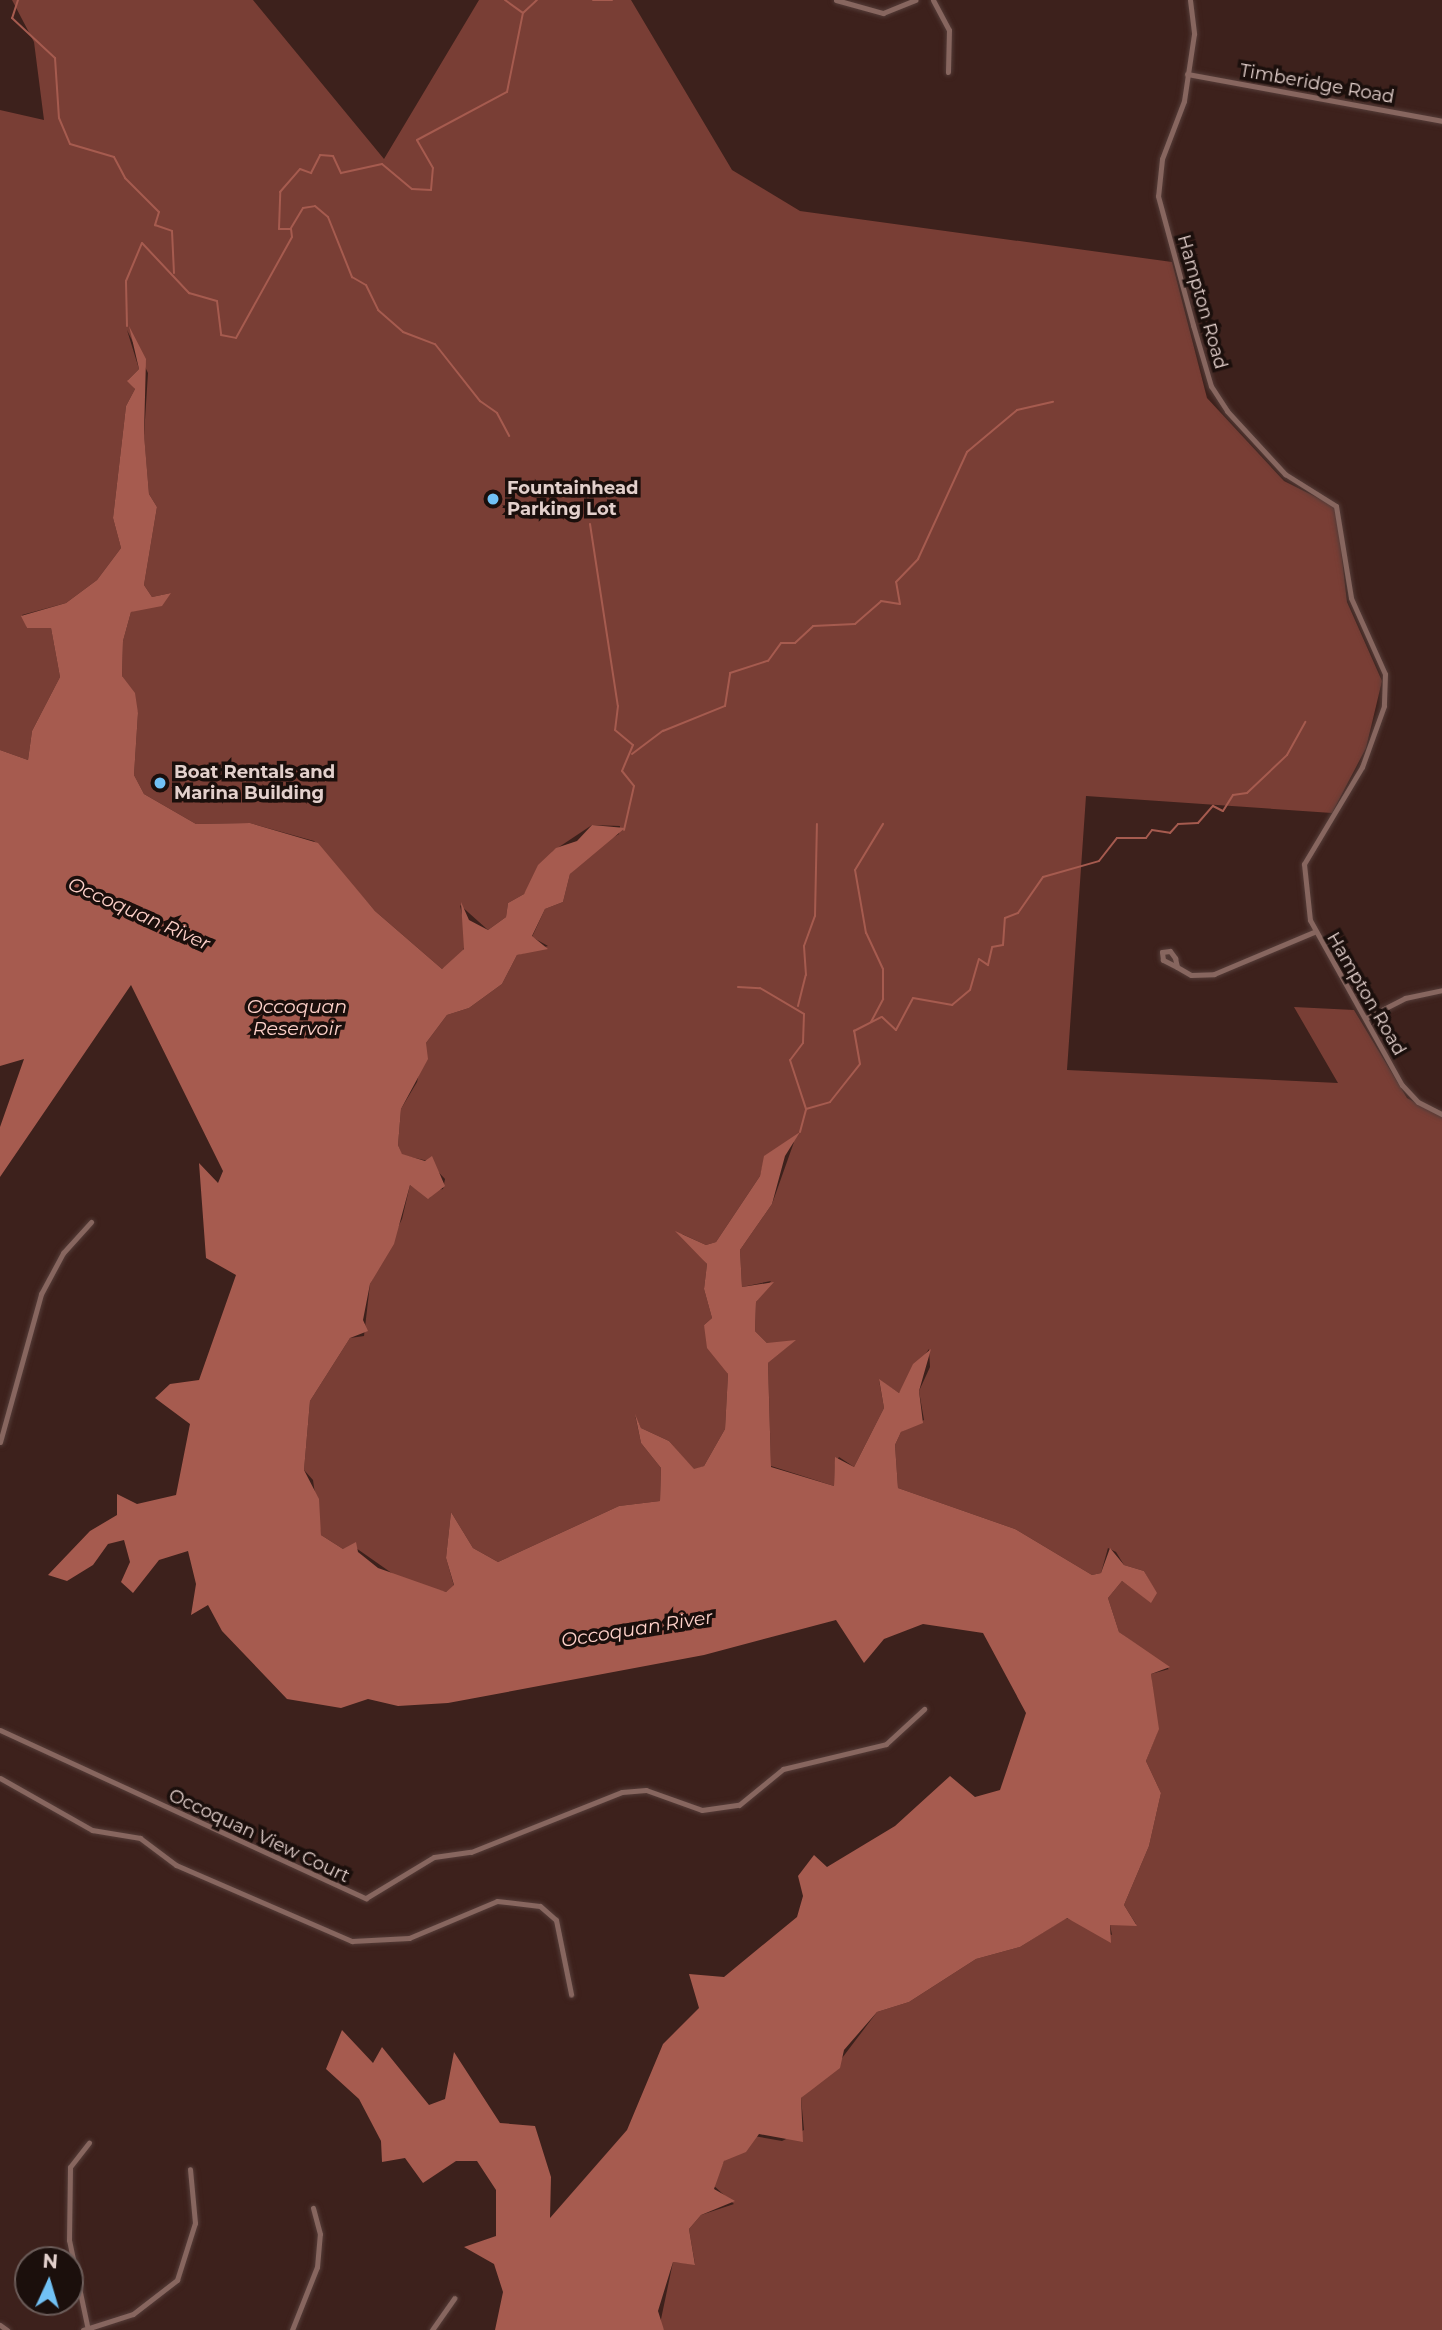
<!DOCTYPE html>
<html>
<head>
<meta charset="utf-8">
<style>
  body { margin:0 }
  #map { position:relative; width:1442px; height:2330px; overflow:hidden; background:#3d211c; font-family:Montserrat,sans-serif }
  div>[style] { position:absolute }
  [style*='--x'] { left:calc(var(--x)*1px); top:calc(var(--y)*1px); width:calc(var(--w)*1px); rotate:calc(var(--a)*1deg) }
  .green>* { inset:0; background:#793e35 }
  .water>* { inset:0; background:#a65b4f }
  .stream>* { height:2px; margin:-1px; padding:0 1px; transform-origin:1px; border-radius:1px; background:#a65b4f }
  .roads { filter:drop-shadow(0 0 2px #553d39) drop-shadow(0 0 2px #553d39) }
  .minor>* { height:5px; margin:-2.5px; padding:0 2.5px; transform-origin:2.5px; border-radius:2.5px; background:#87665f }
  .dots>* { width:19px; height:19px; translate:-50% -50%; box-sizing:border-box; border:4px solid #1b0f0c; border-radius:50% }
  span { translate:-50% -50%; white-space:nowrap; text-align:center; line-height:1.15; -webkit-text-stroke:7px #1b0f0c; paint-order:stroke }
  .street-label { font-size:18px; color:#e3d0cc }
  .poi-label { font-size:18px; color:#e3d0cc; font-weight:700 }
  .left { translate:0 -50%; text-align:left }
  .water-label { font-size:19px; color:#fed1c9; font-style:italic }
  .north { position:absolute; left:14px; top:2246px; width:70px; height:70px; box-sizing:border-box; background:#1b0f0c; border:2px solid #6b5c59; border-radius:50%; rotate:4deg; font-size:19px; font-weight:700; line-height:28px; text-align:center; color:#e3d0cc }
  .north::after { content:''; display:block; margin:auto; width:24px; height:32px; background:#71c1f5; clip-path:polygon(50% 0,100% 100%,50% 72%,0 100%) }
</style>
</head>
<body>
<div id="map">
  <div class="green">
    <div style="clip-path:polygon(12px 0,253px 0,384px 159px,479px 0,631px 0,732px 170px,800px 211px,1172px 262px,1207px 398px,1284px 481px,1336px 507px,1347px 602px,1382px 681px,1366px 748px,1332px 813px,1086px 796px,1067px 1070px,1338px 1083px,1294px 1007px,1354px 1010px,1407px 1098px,1442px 1117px,1442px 2330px,664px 2330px,660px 2324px,673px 2262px,695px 2264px,689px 2229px,701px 2215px,734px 2204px,713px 2185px,724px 2161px,754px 2136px,782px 2141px,804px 2130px,801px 2098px,833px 2070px,877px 2012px,909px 2002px,976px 1959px,1020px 1947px,1066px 1918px,1112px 1935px,1110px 1925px,1136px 1924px,1124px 1905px,1149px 1846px,1161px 1793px,1146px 1761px,1157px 1733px,1151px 1674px,1169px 1669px,1119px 1632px,1108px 1598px,1122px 1581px,1151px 1602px,1156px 1593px,1144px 1571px,1124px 1565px,1116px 1552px,1108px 1548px,1101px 1573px,1092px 1575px,1015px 1529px,898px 1488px,895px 1445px,901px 1432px,924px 1420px,919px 1391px,930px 1367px,929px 1349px,899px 1393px,879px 1380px,884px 1408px,854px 1467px,839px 1457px,835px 1463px,834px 1486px,771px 1466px,768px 1363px,788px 1346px,767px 1343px,755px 1331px,756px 1302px,771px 1281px,742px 1287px,740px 1250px,772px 1204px,794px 1142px,765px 1156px,760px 1176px,716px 1242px,706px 1245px,682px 1234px,707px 1264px,704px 1289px,712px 1318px,704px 1325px,728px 1374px,725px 1429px,704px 1466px,694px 1470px,669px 1441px,641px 1428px,635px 1415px,641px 1443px,661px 1468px,660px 1501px,619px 1506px,498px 1562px,473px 1548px,451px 1512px,446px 1558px,454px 1586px,446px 1592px,403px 1581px,356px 1548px,343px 1549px,321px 1535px,313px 1480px,304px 1470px,310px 1401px,350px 1338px,364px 1336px,370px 1284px,402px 1219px,410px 1185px,430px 1198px,431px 1191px,443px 1189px,445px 1179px,428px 1161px,402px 1155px,398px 1145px,401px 1109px,417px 1082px,426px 1043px,447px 1015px,469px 1008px,502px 984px,517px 955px,548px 946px,532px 937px,545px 909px,563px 902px,570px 874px,593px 849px,619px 834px,620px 826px,592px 825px,553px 851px,524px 894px,508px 903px,506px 917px,488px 930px,460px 905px,467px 940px,461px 956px,442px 969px,375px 911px,314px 841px,250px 823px,196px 824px,144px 794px,134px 775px,138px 713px,122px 676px,123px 641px,131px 612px,171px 593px,152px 597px,144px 585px,157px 507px,149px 494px,144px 435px,148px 373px,127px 330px,139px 369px,128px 380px,135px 389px,126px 406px,113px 518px,121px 548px,97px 580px,66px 603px,22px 615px,27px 628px,51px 628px,60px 677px,32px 731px,28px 760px,0 750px,0 110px,44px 120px,34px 42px)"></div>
  </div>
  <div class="water">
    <div style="clip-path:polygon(129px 326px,146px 359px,144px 434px,149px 494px,157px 507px,144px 585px,152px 597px,171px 593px,162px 606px,131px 612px,123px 641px,122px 676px,135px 693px,138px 713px,134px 775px,144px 794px,196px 824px,250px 823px,318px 843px,375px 911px,442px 969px,464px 949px,461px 902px,469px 920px,488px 930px,506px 917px,508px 903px,524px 894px,538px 865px,556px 848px,577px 841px,592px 825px,625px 828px,570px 874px,563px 902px,545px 909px,532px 936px,548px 949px,517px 955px,502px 984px,469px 1008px,447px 1015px,426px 1043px,428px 1059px,401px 1109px,398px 1145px,402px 1154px,425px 1161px,432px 1156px,445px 1186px,428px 1199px,410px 1185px,394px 1244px,370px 1284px,363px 1320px,368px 1331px,350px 1338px,310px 1401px,304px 1470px,319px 1499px,321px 1535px,343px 1549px,356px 1542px,358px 1552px,378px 1568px,446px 1592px,454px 1585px,446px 1558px,451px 1512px,473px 1548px,498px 1562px,619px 1506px,660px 1501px,661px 1468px,641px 1443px,635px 1414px,641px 1428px,669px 1441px,694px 1469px,704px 1466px,725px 1429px,728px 1374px,707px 1348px,704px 1325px,712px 1318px,704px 1289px,707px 1264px,675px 1231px,706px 1245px,716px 1242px,760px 1176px,764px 1156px,800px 1132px,785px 1156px,772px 1204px,740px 1250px,742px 1287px,774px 1282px,756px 1302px,755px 1331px,767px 1343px,796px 1340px,768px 1363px,771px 1467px,834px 1486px,835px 1457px,854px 1467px,884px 1408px,879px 1379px,899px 1393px,913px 1364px,931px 1349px,919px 1391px,923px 1423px,901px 1432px,895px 1445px,898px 1488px,1015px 1529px,1092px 1575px,1101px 1573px,1110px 1548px,1124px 1565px,1144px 1571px,1157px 1593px,1151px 1603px,1122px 1581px,1108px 1598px,1119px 1632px,1170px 1667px,1151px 1674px,1159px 1729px,1146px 1761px,1161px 1793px,1149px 1846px,1124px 1905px,1137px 1926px,1110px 1925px,1111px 1943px,1067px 1918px,1020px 1947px,976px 1959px,909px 2002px,877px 2012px,844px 2050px,840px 2068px,801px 2098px,803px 2142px,759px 2134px,746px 2152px,724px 2161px,714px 2189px,735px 2201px,701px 2215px,689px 2229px,695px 2265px,673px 2262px,658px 2311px,664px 2330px,495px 2330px,503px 2292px,494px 2264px,464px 2247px,496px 2236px,496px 2190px,477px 2161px,456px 2161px,423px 2183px,405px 2158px,382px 2162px,381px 2141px,359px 2099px,326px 2069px,342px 2030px,373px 2063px,382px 2047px,429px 2105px,445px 2099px,454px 2052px,500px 2123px,535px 2126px,551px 2177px,550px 2218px,627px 2130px,663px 2044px,699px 2008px,689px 1974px,724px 1977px,797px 1917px,803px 1896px,798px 1876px,814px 1855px,827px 1867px,895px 1826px,950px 1776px,975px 1797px,1000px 1790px,1026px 1713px,983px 1633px,923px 1624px,884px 1639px,864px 1663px,836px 1620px,704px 1655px,448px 1703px,398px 1706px,368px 1699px,341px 1708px,287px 1699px,222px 1631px,208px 1605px,191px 1615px,196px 1584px,188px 1551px,159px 1560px,133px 1593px,121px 1582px,130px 1562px,124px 1540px,108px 1544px,93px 1565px,67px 1581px,48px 1575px,90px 1531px,117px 1515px,117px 1494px,137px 1504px,176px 1495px,190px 1424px,155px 1398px,170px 1384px,199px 1380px,236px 1275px,206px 1258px,199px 1163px,218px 1183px,223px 1171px,131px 985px,0 1177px,0 1127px,24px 1059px,0 1066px,0 750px,28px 760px,32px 731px,60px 677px,51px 628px,27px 628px,21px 616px,66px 603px,97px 580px,121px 548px,113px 518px,126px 406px,135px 389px,127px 381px,139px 369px)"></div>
  </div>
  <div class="stream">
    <div style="--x:18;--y:0;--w:19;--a:108"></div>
    <div style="--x:12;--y:18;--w:59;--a:42.9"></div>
    <div style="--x:55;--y:58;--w:60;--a:86.2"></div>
    <div style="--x:59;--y:118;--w:28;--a:67"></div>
    <div style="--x:70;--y:144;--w:46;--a:16.5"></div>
    <div style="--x:114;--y:157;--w:24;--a:62"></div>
    <div style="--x:125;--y:178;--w:48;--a:45"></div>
    <div style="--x:159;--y:212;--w:14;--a:107"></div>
    <div style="--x:155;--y:225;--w:18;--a:19"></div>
    <div style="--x:172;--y:231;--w:42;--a:87.3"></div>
    <div style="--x:505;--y:0;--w:22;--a:36"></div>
    <div style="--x:593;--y:0;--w:19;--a:0"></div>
    <div style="--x:291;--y:228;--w:23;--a:-59"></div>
    <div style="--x:303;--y:208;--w:12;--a:-9"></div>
    <div style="--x:315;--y:206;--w:17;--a:40"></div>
    <div style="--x:328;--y:217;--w:65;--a:68.2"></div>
    <div style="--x:352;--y:277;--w:16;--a:30"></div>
    <div style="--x:366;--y:285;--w:28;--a:64"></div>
    <div style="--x:378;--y:310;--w:33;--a:41"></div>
    <div style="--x:403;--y:332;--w:34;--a:21"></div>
    <div style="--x:435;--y:344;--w:73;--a:51.7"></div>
    <div style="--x:480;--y:401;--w:21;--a:35"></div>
    <div style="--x:497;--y:413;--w:26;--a:62"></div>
    <div style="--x:127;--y:326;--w:45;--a:-91.3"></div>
    <div style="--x:126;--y:281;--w:41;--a:-67.2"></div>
    <div style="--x:142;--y:243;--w:69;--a:46.8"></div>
    <div style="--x:189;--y:293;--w:29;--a:16"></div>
    <div style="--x:217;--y:301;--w:34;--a:83"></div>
    <div style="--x:221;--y:335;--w:15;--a:11"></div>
    <div style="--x:236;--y:338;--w:115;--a:-61"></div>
    <div style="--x:292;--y:237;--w:8;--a:-97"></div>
    <div style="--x:291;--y:229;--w:12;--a:180"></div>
    <div style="--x:279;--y:229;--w:37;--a:-88"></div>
    <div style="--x:280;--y:192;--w:30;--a:-49"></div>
    <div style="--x:300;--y:169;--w:12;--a:20"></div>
    <div style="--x:311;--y:173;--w:20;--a:-63"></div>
    <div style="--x:320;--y:155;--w:13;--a:4"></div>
    <div style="--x:333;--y:156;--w:19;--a:65"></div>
    <div style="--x:341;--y:173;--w:42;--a:-12.4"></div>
    <div style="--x:382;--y:164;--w:39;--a:40"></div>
    <div style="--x:412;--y:189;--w:19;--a:3"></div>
    <div style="--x:431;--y:190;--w:22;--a:-85"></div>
    <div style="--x:433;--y:168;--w:32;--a:-120"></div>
    <div style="--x:417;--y:140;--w:102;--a:-28.1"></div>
    <div style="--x:507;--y:92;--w:81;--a:-78.6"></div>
    <div style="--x:523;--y:13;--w:19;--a:-43"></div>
    <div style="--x:590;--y:524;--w:184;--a:81.3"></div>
    <div style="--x:618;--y:706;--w:24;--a:97"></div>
    <div style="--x:615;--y:730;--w:23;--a:40"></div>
    <div style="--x:633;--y:745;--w:28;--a:113"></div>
    <div style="--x:622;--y:771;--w:19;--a:51"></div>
    <div style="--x:634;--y:786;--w:45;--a:102.8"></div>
    <div style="--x:632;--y:754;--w:39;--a:-37"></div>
    <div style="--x:663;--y:731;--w:67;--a:-22"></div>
    <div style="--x:725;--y:706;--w:33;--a:-81"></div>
    <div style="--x:730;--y:673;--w:40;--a:-18"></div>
    <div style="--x:768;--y:661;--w:22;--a:-54"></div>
    <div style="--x:781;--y:643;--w:14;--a:0"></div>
    <div style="--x:795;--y:643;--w:25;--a:-43"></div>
    <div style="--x:813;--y:626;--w:42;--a:-2.7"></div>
    <div style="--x:855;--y:624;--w:35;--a:-41"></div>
    <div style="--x:881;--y:601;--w:19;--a:9"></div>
    <div style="--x:900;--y:604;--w:22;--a:-100"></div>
    <div style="--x:896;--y:582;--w:32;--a:-46"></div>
    <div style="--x:918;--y:559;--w:118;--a:-65.4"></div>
    <div style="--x:967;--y:452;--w:65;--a:-40"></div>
    <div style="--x:1017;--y:410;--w:37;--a:-13"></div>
    <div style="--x:738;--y:987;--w:22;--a:3"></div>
    <div style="--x:760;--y:988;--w:51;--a:30.6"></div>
    <div style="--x:804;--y:1014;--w:29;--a:92"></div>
    <div style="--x:803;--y:1043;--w:21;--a:127"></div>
    <div style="--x:790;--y:1060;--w:52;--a:71.9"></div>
    <div style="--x:798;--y:1006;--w:32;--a:-76"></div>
    <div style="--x:806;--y:975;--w:29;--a:-94"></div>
    <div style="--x:804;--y:946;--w:32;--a:-70"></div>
    <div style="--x:815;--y:916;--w:92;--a:-88.8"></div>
    <div style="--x:871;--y:1022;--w:26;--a:-62"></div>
    <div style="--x:883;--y:999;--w:30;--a:-90"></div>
    <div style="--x:883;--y:969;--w:40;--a:-115"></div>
    <div style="--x:866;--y:933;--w:64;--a:-99.9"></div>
    <div style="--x:855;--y:870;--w:54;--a:-58.7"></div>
    <div style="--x:800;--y:1132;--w:24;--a:-75"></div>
    <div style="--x:806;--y:1109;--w:25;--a:-16"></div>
    <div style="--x:830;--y:1102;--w:48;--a:-51.7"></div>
    <div style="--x:860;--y:1064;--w:34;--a:-100"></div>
    <div style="--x:854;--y:1031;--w:31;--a:-27"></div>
    <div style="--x:882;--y:1017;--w:19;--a:43"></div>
    <div style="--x:896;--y:1030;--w:36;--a:-62"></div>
    <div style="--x:913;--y:998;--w:40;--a:10"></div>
    <div style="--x:952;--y:1005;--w:23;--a:-40"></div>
    <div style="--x:970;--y:990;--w:32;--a:-74"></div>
    <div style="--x:979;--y:959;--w:11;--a:34"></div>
    <div style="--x:988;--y:965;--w:18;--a:-77"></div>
    <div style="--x:992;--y:947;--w:11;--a:-10"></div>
    <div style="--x:1003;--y:945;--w:27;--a:-86"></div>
    <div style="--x:1005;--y:918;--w:14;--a:-21"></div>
    <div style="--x:1018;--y:913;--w:44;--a:-55.2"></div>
    <div style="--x:1043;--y:877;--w:58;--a:-15.9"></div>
    <div style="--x:1099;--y:861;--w:29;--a:-52"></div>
    <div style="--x:1117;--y:838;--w:29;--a:0"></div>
    <div style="--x:1146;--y:838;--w:10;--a:-53"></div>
    <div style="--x:1152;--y:830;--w:18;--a:9"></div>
    <div style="--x:1170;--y:833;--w:12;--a:-48"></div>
    <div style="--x:1178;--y:824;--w:20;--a:-3"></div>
    <div style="--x:1198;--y:823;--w:23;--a:-49"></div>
    <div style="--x:1213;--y:806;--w:11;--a:27"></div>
    <div style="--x:1223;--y:811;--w:19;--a:-58"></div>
    <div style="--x:1233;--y:795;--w:14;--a:-8"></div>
    <div style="--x:1247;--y:793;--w:55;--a:-43.5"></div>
    <div style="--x:1287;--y:755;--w:38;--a:-61"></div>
  </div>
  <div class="roads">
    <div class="minor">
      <div style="--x:836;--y:0;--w:49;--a:15.5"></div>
      <div style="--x:883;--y:13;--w:35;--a:-22"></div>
      <div style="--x:933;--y:0;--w:34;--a:62"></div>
      <div style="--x:949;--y:30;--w:42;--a:91.4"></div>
      <div style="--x:1190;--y:0;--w:34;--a:83"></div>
      <div style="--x:1194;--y:34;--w:68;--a:98.5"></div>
      <div style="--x:1184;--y:101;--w:62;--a:110.8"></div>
      <div style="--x:1162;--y:159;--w:37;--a:96"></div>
      <div style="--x:1158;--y:196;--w:134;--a:74.8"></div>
      <div style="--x:1193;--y:325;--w:64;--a:73.6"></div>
      <div style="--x:1211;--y:386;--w:30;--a:57"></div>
      <div style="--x:1227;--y:411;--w:86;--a:47.4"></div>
      <div style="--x:1285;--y:474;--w:60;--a:32.1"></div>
      <div style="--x:1336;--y:506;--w:93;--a:80.7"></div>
      <div style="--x:1351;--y:598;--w:83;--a:65.9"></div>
      <div style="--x:1385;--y:674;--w:32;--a:92"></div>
      <div style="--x:1384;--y:706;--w:65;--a:109.8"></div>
      <div style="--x:1362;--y:767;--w:113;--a:120.9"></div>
      <div style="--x:1304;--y:864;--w:56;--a:83.9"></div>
      <div style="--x:1310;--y:920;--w:189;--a:60.9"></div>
      <div style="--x:1402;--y:1085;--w:23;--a:47"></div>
      <div style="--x:1418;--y:1102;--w:27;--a:27"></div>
      <div style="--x:1187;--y:74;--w:259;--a:10.4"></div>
      <div style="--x:1170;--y:951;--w:9;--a:54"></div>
      <div style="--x:1175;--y:958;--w:9;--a:77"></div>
      <div style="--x:1177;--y:967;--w:16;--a:-153"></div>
      <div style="--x:1163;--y:960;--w:8;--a:-97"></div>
      <div style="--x:1162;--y:952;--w:8;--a:-7"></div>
      <div style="--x:1177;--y:967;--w:16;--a:30"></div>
      <div style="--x:1191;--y:975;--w:23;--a:-2"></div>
      <div style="--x:1214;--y:974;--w:108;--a:-22.8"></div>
      <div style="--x:1366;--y:1018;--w:44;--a:-27.1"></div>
      <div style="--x:1405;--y:998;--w:38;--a:-12"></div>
      <div style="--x:0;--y:1442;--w:154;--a:-74.5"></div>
      <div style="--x:41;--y:1294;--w:47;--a:-61.8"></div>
      <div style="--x:63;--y:1253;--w:42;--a:-47.9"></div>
      <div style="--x:0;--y:1730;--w:403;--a:24.7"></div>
      <div style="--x:366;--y:1898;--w:79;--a:-31.1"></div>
      <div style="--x:434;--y:1857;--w:37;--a:-8"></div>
      <div style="--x:471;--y:1852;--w:162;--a:-21.7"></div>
      <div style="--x:622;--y:1792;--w:24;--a:-5"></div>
      <div style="--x:646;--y:1790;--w:59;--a:19.7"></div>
      <div style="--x:702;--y:1810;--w:37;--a:-8"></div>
      <div style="--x:739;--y:1805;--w:57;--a:-39.3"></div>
      <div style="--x:783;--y:1769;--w:106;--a:-13.6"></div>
      <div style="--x:886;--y:1744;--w:52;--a:-42.6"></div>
      <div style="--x:0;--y:1778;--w:106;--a:29.5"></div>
      <div style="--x:92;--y:1830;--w:49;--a:9.5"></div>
      <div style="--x:140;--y:1838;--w:45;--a:36.9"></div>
      <div style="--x:176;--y:1865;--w:192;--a:23.4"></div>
      <div style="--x:352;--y:1941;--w:57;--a:-3"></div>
      <div style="--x:409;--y:1938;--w:95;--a:-22.8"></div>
      <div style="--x:497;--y:1901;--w:43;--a:6.6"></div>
      <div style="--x:540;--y:1906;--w:21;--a:41"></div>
      <div style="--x:556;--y:1920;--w:76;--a:78.5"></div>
      <div style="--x:0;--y:2325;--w:9;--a:36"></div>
      <div style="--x:83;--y:2330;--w:52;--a:-17.7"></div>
      <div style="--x:133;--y:2314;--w:56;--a:-37.7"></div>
      <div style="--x:177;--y:2280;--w:60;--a:-72.5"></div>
      <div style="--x:195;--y:2223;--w:54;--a:-95.3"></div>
      <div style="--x:88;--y:2330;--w:92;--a:-101.9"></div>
      <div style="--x:69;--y:2240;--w:73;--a:-89.2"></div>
      <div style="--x:70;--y:2167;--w:31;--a:-52"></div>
      <div style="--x:292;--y:2330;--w:68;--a:-68.4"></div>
      <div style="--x:317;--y:2267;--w:33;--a:-85"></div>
      <div style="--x:320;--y:2234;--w:27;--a:-105"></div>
      <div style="--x:432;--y:2330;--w:39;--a:-55"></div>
    </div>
  </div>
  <div class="dots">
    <div style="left:493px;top:499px;background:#71c1f5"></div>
    <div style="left:160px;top:783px;background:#71c1f5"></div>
  </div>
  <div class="street-label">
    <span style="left:1317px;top:84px;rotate:10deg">Timberidge Road</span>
    <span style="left:1202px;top:302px;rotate:74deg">Hampton Road</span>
    <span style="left:1366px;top:994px;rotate:60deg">Hampton Road</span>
    <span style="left:259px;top:1836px;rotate:25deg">Occoquan View Court</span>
  </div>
  <div class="poi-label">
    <span class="left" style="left:507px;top:499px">Fountainhead<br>Parking Lot</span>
    <span class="left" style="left:174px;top:783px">Boat Rentals and<br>Marina Building</span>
  </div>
  <div class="water-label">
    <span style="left:139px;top:914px;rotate:24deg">Occoquan River</span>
    <span style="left:297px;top:1018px">Occoquan<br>Reservoir</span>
    <span style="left:637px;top:1629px;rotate:-9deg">Occoquan River</span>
  </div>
  <div class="north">N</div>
</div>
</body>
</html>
